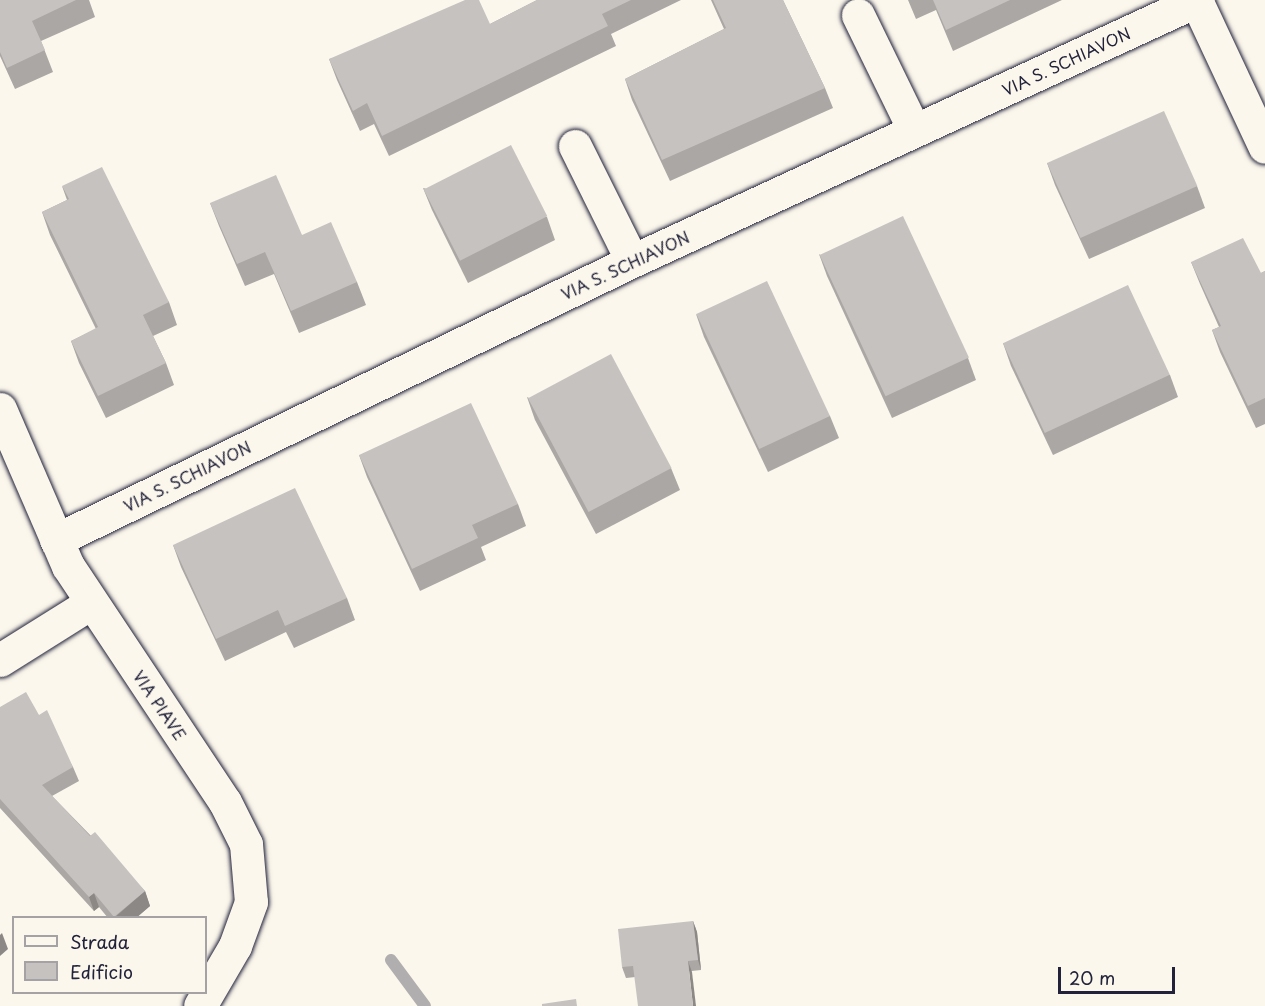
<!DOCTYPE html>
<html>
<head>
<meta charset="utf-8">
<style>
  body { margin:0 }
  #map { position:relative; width:1265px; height:1006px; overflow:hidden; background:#fbf7ec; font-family:"Playpen Sans",sans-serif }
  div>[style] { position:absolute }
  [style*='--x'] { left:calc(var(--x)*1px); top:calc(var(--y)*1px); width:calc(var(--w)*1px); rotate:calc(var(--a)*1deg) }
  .stream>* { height:12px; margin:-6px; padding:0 6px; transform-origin:6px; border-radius:6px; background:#b1aeb0 }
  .roads { filter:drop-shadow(0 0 2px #22223b) drop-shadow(0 0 2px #22223b) }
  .minor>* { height:33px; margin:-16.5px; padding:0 16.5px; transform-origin:16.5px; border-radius:16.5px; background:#fbf7ec }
  .wall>* { inset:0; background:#aaa7a5 }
  .shaded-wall>* { inset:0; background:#8b8886 }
  .building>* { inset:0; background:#c6c2c0; transform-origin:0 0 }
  span { translate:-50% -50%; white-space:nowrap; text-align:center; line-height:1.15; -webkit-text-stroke:4.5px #fbf7ec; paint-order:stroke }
  .street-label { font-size:16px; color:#22223b }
  .legend { position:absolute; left:12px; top:916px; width:195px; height:78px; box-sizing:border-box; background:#fbf7ec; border:2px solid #a4a2a5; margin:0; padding:8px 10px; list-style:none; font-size:18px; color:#22223b }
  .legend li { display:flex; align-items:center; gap:12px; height:30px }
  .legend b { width:30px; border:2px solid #a4a2a5 }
  .scale { position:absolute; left:1058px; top:967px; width:117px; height:27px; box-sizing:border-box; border:3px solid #22223b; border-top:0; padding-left:8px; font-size:18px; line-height:21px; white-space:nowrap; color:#22223b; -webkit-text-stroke:4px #fbf7ec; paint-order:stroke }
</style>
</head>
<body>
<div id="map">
  <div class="stream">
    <div style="--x:391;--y:960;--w:57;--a:53.5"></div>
  </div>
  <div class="roads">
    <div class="minor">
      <div style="--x:1196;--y:0;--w:162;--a:64.9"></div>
      <div style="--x:858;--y:15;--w:128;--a:64"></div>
      <div style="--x:575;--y:146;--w:128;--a:63.6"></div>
      <div style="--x:0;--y:409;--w:171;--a:66.6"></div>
      <div style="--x:68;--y:566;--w:283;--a:56.4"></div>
      <div style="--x:225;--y:802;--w:47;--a:63.4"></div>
      <div style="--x:246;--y:844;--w:58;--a:85.1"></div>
      <div style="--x:251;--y:902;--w:47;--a:110"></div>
      <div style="--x:235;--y:946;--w:69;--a:120.3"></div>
      <div style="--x:56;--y:540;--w:640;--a:-25.84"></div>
      <div style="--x:632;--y:261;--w:623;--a:-24.76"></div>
      <div style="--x:0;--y:660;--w:107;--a:-32.1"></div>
    </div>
  </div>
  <div class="wall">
    <div style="clip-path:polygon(0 0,89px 0,95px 17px,41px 41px,53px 72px,15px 89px,0 56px)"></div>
    <div style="clip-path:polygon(537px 0,681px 0,611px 34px,616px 46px,389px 156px,374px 124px,360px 131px,337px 80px,329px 59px,490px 24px)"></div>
    <div style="clip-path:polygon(711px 0,783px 0,825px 88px,833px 108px,670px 181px,632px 100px,625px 79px,724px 29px)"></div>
    <div style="clip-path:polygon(908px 0,1062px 0,953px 51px,936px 10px,916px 19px)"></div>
    <div style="clip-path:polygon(1047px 163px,1197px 186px,1205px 208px,1089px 259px,1055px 185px)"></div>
    <div style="clip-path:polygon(62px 186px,169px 302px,177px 325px,153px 336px,166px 363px,174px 385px,106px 418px,79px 363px,71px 341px,96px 329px,50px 235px,42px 212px,67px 200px)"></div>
    <div style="clip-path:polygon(423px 188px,547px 217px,555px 240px,468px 283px,432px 210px)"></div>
    <div style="clip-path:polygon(210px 203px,302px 235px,357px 282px,366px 305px,299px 333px,274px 274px,245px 286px,219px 226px)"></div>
    <div style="clip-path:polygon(819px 254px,968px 358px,976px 380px,892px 418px,827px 276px)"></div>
    <div style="clip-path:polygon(1191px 262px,1261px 273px,1265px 271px,1265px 424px,1256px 428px,1220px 352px,1212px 330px,1219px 327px,1200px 284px)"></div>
    <div style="clip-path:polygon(696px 314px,830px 416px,839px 438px,768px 472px,704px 337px)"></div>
    <div style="clip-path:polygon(1003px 343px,1170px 375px,1178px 397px,1053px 455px,1011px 366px)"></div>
    <div style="clip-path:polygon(527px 397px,671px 468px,680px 490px,596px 534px,535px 420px)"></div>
    <div style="clip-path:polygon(359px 455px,518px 504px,526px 526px,481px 547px,486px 560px,420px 591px,367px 477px)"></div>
    <div style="clip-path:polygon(173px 545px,347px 598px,355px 620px,294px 648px,286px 632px,225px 661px,181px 567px)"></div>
    <div style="clip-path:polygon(0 707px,39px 715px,73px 767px,79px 781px,52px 796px,145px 891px,150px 906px,136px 918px,108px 918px,99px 907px,94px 911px,0 808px)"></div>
    <div style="clip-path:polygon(693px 921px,697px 932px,701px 970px,626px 978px,622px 967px)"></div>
  </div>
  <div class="shaded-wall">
    <div style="clip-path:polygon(145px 891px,150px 906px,136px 918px,114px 918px)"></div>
    <div style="clip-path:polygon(94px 893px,99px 907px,94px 911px,89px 897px)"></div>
    <div style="clip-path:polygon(693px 921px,697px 932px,701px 970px,698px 960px)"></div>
    <div style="clip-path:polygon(2px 933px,8px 949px,0 956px,0 935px)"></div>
    <div style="clip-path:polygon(688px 961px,692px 972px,696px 1006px,693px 1006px)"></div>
  </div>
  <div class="building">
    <div style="clip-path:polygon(0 0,76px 0,32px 21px,45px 50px,7px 68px,0 52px)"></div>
    <div style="clip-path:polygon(465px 0,479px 0,490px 24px,537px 0,631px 0,602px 14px,608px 26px,382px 136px,367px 103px,353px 111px,329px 59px)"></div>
    <div style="clip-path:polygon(713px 0,783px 0,825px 88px,662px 160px,625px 79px,726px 28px)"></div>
    <div style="clip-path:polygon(933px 0,1010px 0,946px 30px)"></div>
    <div style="left:1164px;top:111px;width:82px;height:128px;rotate:66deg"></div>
    <div style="left:511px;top:145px;width:80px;height:98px;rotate:63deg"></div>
    <div style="clip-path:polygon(102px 167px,169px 302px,143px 315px,166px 363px,98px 396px,71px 341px,98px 327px,42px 212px,69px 199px,62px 186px)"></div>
    <div style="clip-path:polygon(276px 175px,302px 235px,331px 222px,357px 282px,291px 311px,265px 252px,237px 264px,210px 203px)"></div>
    <div style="left:903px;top:216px;width:156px;height:92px;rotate:65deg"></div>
    <div style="clip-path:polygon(1243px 238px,1261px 273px,1265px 271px,1265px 398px,1248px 406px,1212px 330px,1221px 326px,1191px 262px)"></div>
    <div style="left:767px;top:281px;width:149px;height:78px;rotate:65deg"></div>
    <div style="left:1128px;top:285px;width:99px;height:138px;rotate:65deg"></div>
    <div style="left:611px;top:354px;width:129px;height:94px;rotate:62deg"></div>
    <div style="clip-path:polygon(471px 403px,518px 504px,472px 525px,478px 538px,412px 569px,359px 455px)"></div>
    <div style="clip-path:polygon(295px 488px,347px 598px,285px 626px,278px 610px,216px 639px,173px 545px)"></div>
    <div style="clip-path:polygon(26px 692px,39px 715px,47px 710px,73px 767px,42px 785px,90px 836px,95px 832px,145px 891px,114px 917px,94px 893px,89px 897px,0 799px,0 707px)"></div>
    <div style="clip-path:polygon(693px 921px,698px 960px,688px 961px,693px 1006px,638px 1006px,633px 966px,622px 967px,618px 929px)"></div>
    <div style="clip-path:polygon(576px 999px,577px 1006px,542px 1006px,542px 1004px)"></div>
  </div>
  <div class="street-label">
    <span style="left:1066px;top:61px;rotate:-25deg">VIA S. SCHIAVON</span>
    <span style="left:625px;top:265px;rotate:-25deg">VIA S. SCHIAVON</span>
    <span style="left:187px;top:476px;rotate:-26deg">VIA S. SCHIAVON</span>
    <span style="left:160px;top:705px;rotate:56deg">VIA PIAVE</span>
  </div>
  <ul class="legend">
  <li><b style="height:8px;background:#fbf7ec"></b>Strada</li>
  <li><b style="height:16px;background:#c6c2c0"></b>Edificio</li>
  </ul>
  <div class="scale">20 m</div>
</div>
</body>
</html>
